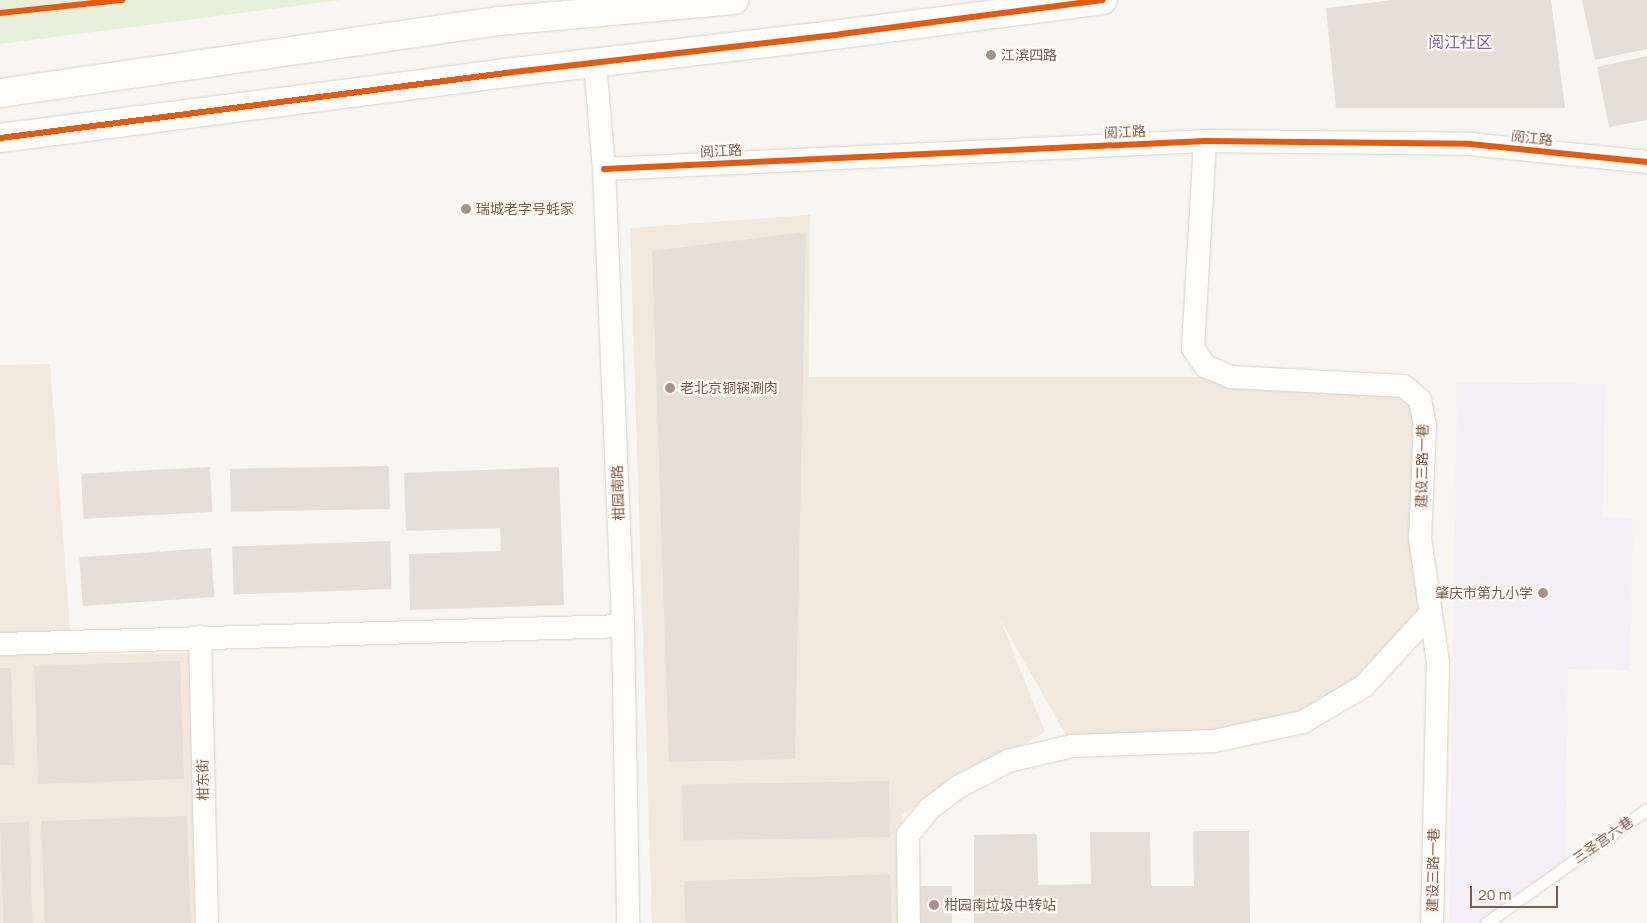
<!DOCTYPE html>
<html>
<head>
<meta charset="utf-8">
<style>
  body { margin:0 }
  #map { position:relative; width:1647px; height:923px; overflow:hidden; background:#f9f5f0; font-family:Manrope,"Noto Sans SC",sans-serif }
  div>[style] { position:absolute }
  [style*='--x'] { left:calc(var(--x)*1px); top:calc(var(--y)*1px); width:calc(var(--w)*1px); rotate:calc(var(--a)*1deg) }
  .residential>* { inset:0; background:#f2e8de }
  .education>* { inset:0; background:#f6eef6 }
  .green>* { inset:0; background:#e7f0db }
  .building>* { inset:0; background:#e6ded7; transform-origin:0 0 }
  .roads { filter:drop-shadow(0 0 1px #d7d1cb) drop-shadow(0 0 1px #d7d1cb) }
  .lane>* { height:11px; margin:-5.5px; padding:0 5.5px; transform-origin:5.5px; border-radius:5.5px; background:#fefefd }
  .street>* { height:22px; margin:-11px; padding:0 11px; transform-origin:11px; border-radius:11px; background:#fefefd }
  .secondary>* { height:28px; margin:-14px; padding:0 14px; transform-origin:14px; border-radius:14px; background:#fefefd }
  .cycleway>* { height:6px; margin:-3px; padding:0 3px; transform-origin:3px; border-radius:3px; background:#e8590c }
  .dots>* { width:14px; height:14px; translate:-50% -50%; box-sizing:border-box; border:2px solid #fffaf3; border-radius:50% }
  span { translate:-50% -50%; white-space:nowrap; text-align:center; line-height:1.15; -webkit-text-stroke:4.5px #fffaf3; paint-order:stroke }
  .poi-label { font-size:14px; color:#7a5c4d }
  .left { translate:0 -50%; text-align:left }
  .right { translate:-100% -50%; text-align:right }
  .street-label { font-size:14px; color:#7a5c4d }
  .quarter-label { font-size:16px; color:#846695 }
  .scale { position:absolute; left:1470px; top:886px; width:88px; height:22px; box-sizing:border-box; border:2px solid #7a5c4d; border-top:0; padding-left:6px; font-size:15px; line-height:18px; white-space:nowrap; color:#7a5c4d; -webkit-text-stroke:4px #fffaf3; paint-order:stroke }
</style>
</head>
<body>
<div id="map">
  <div class="residential">
    <div style="clip-path:polygon(810px 215px,809px 377px,1231px 377px,1404px 386px,1420px 400px,1430px 614px,1364px 686px,1303px 722px,1072px 746px,1000px 619px,1045px 732px,902px 815px,899px 923px,652px 923px,630px 228px)"></div>
    <div style="clip-path:polygon(50px 364px,72px 655px,189px 653px,195px 923px,0 923px,0 365px)"></div>
  </div>
  <div class="education">
    <div style="clip-path:polygon(1457px 382px,1605px 384px,1603px 517px,1633px 518px,1630px 670px,1568px 669px,1565px 867px,1486px 923px,1449px 923px)"></div>
  </div>
  <div class="green">
    <div style="clip-path:polygon(0 0,341px 0,0 44px)"></div>
  </div>
  <div class="building">
    <div style="clip-path:polygon(1394px 0,1551px 0,1565px 108px,1336px 108px,1326px 8px)"></div>
    <div style="clip-path:polygon(1582px 0,1647px 0,1647px 49px,1595px 60px)"></div>
    <div style="clip-path:polygon(1647px 56px,1647px 120px,1609px 127px,1597px 67px)"></div>
    <div style="clip-path:polygon(806px 232px,795px 759px,669px 762px,652px 251px)"></div>
    <div style="left:389px;top:466px;width:43px;height:159px;rotate:89deg"></div>
    <div style="left:210px;top:467px;width:45px;height:129px;rotate:87deg"></div>
    <div style="clip-path:polygon(559px 467px,564px 605px,410px 610px,409px 554px,501px 551px,500px 528px,406px 531px,404px 473px)"></div>
    <div style="left:390px;top:541px;width:48px;height:158px;rotate:88deg"></div>
    <div style="left:211px;top:548px;width:49px;height:132px;rotate:86deg"></div>
    <div style="left:180px;top:661px;width:118px;height:146px;rotate:88deg"></div>
    <div style="clip-path:polygon(0 668px,11px 668px,14px 765px,0 765px)"></div>
    <div style="left:889px;top:781px;width:56px;height:207px;rotate:89deg"></div>
    <div style="left:187px;top:816px;width:107px;height:146px;rotate:88deg"></div>
    <div style="left:29px;top:822px;width:101px;height:29px;rotate:88deg"></div>
    <div style="clip-path:polygon(1193px 831px,1249px 831px,1250px 923px,974px 923px,974px 835px,1037px 834px,1038px 885px,1091px 884px,1090px 832px,1150px 832px,1151px 886px,1194px 886px)"></div>
    <div style="left:890px;top:874px;width:49px;height:206px;rotate:88deg"></div>
    <div style="left:952px;top:886px;width:37px;height:36px;rotate:90deg"></div>
  </div>
  <div class="roads">
    <div class="lane">
      <div style="--x:1486;--y:923;--w:197;--a:-35.3"></div>
    </div>
    <div class="street">
      <div style="--x:595;--y:64;--w:105;--a:85.1"></div>
      <div style="--x:604;--y:169;--w:457;--a:87.6"></div>
      <div style="--x:623;--y:626;--w:297;--a:89"></div>
      <div style="--x:1205;--y:141;--w:207;--a:93.3"></div>
      <div style="--x:1193;--y:348;--w:22;--a:56"></div>
      <div style="--x:1205;--y:366;--w:28;--a:23"></div>
      <div style="--x:1231;--y:377;--w:173;--a:3"></div>
      <div style="--x:1404;--y:386;--w:21;--a:41"></div>
      <div style="--x:1420;--y:400;--w:25;--a:79"></div>
      <div style="--x:1425;--y:425;--w:114;--a:92.5"></div>
      <div style="--x:1420;--y:539;--w:124;--a:81.7"></div>
      <div style="--x:1438;--y:662;--w:261;--a:91.3"></div>
      <div style="--x:604;--y:169;--w:602;--a:-2.67"></div>
      <div style="--x:1205;--y:141;--w:265;--a:0.6"></div>
      <div style="--x:1470;--y:144;--w:178;--a:5.8"></div>
      <div style="--x:200;--y:637;--w:286;--a:88.6"></div>
      <div style="--x:0;--y:644;--w:623;--a:-1.65"></div>
      <div style="--x:909;--y:923;--w:88;--a:-90.7"></div>
      <div style="--x:908;--y:835;--w:33;--a:-51"></div>
      <div style="--x:929;--y:809;--w:36;--a:-37"></div>
      <div style="--x:958;--y:787;--w:56;--a:-27.5"></div>
      <div style="--x:1008;--y:761;--w:66;--a:-13.2"></div>
      <div style="--x:1072;--y:746;--w:142;--a:-2"></div>
      <div style="--x:1214;--y:741;--w:91;--a:-12.1"></div>
      <div style="--x:1303;--y:722;--w:71;--a:-30.5"></div>
      <div style="--x:1364;--y:686;--w:98;--a:-47.5"></div>
    </div>
    <div class="secondary">
      <div style="--x:0;--y:93;--w:504;--a:-8.21"></div>
      <div style="--x:499;--y:21;--w:236;--a:-5.1"></div>
      <div style="--x:0;--y:138;--w:510;--a:-7.32"></div>
      <div style="--x:506;--y:73;--w:337;--a:-6.6"></div>
      <div style="--x:841;--y:34;--w:264;--a:-7.4"></div>
    </div>
  </div>
  <div class="cycleway">
    <div style="--x:0;--y:13;--w:123;--a:-6.1"></div>
    <div style="--x:0;--y:138;--w:510;--a:-7.32"></div>
    <div style="--x:506;--y:73;--w:337;--a:-6.6"></div>
    <div style="--x:841;--y:34;--w:264;--a:-7.4"></div>
    <div style="--x:604;--y:169;--w:602;--a:-2.67"></div>
    <div style="--x:1205;--y:141;--w:265;--a:0.6"></div>
    <div style="--x:1470;--y:144;--w:178;--a:5.8"></div>
  </div>
  <div class="dots">
    <div style="left:991px;top:55px;background:#a69286"></div>
    <div style="left:466px;top:209px;background:#a69286"></div>
    <div style="left:670px;top:388px;background:#a69286"></div>
    <div style="left:1543px;top:593px;background:#a69286"></div>
    <div style="left:934px;top:905px;background:#a69286"></div>
  </div>
  <div class="poi-label">
    <span class="left" style="left:1001px;top:55px">江滨四路</span>
    <span class="left" style="left:476px;top:209px">瑞城老字号蚝家</span>
    <span class="left" style="left:680px;top:388px">老北京铜锅涮肉</span>
    <span class="right" style="left:1533px;top:593px">肇庆市第九小学</span>
    <span class="left" style="left:944px;top:905px">柑园南垃圾中转站</span>
  </div>
  <div class="street-label">
    <span style="left:1125px;top:132px;rotate:-3deg">阅江路</span>
    <span style="left:1532px;top:138px;rotate:6deg">阅江路</span>
    <span style="left:721px;top:151px;rotate:-3deg">阅江路</span>
    <span style="left:1422px;top:466px;rotate:-89deg">建设三路一巷</span>
    <span style="left:618px;top:493px;rotate:-92deg">柑园南路</span>
    <span style="left:203px;top:780px;rotate:-91deg">柑东街</span>
    <span style="left:1603px;top:840px;rotate:-35deg">三圣宫六巷</span>
    <span style="left:1433px;top:870px;rotate:-89deg">建设三路一巷</span>
  </div>
  <div class="quarter-label">
    <span style="left:1460px;top:42px">阅江社区</span>
  </div>
  <div class="scale">20 m</div>
</div>
</body>
</html>
